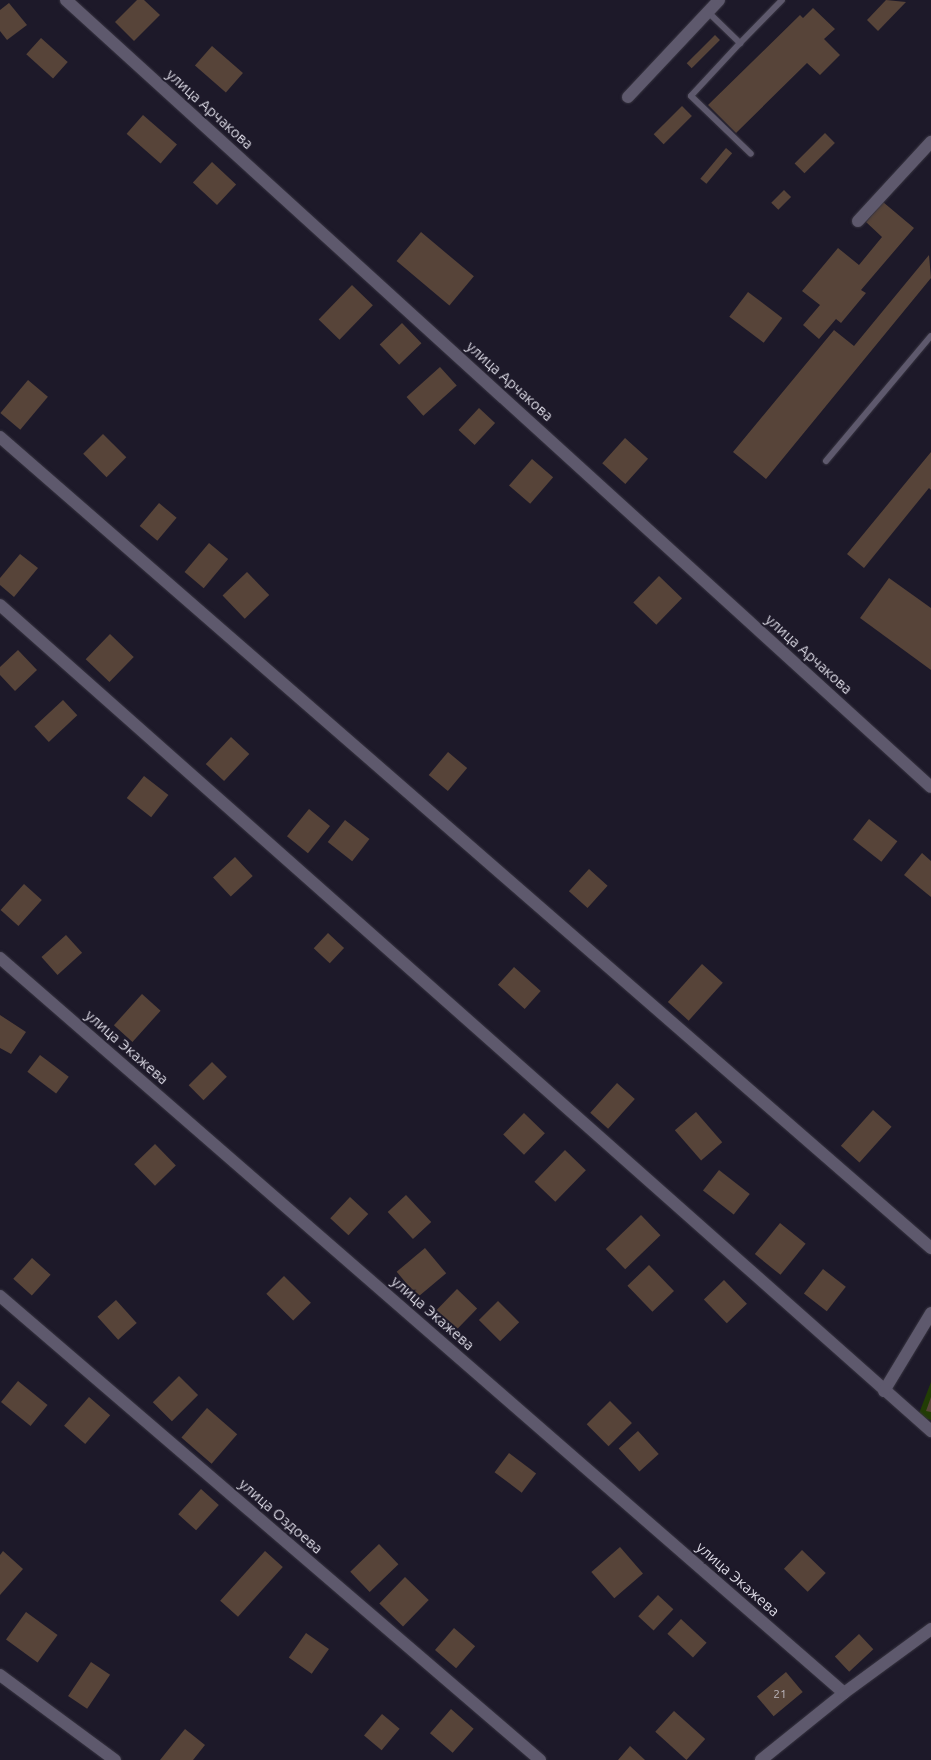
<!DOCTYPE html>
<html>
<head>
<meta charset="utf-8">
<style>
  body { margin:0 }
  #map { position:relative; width:931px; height:1760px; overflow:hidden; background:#1d1929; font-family:Ubuntu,sans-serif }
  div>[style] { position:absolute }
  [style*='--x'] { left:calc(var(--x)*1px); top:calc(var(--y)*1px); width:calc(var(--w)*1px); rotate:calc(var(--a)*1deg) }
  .green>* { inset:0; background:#223d05 }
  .building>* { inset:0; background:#574439; transform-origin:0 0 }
  .roads { filter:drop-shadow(0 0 1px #373440) drop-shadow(0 0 1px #373440) }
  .service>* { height:6px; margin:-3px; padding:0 3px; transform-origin:3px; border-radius:3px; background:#5e596d }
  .minor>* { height:12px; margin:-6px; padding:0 6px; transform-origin:6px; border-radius:6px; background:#5e596d }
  span { translate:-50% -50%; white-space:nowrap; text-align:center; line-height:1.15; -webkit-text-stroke:4px #1d1929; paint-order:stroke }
  .number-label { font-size:12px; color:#bcb6bc }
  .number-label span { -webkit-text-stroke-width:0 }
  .street-label { font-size:15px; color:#dedce7 }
</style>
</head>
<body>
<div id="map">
  <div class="green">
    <div style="clip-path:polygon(931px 1382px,931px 1420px,918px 1416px)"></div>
  </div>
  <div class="building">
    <div style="clip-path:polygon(137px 0,144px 0,160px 15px,134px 41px,115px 22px)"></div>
    <div style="clip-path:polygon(886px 0,906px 2px,878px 31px,867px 20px)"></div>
    <div style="clip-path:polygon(9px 3px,27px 25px,7px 40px,0 31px,0 10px)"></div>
    <div style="clip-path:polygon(813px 8px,835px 29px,824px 39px,840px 55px,820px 75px,807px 63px,736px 133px,708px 105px,800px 15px,803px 18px)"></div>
    <div style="left:715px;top:35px;width:7px;height:40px;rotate:45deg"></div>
    <div style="left:41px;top:38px;width:36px;height:22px;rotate:42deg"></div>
    <div style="left:212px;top:46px;width:41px;height:26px;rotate:41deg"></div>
    <div style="left:682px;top:106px;width:14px;height:40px;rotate:45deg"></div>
    <div style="left:143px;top:115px;width:45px;height:25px;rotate:41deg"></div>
    <div style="left:825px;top:133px;width:14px;height:43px;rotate:45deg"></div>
    <div style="left:726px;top:148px;width:8px;height:40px;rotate:40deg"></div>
    <div style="left:212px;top:162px;width:33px;height:28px;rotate:43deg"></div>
    <div style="left:784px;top:190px;width:10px;height:18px;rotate:45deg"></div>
    <div style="clip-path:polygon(883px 202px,914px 228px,861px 290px,866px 293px,841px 323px,836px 319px,819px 339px,803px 325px,820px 305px,802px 291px,838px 248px,859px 265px,882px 237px,866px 222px)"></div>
    <div style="left:421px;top:232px;width:69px;height:38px;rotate:40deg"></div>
    <div style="clip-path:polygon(929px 255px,931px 278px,766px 479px,733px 452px,834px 330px,854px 346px)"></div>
    <div style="left:352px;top:285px;width:29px;height:48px;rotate:44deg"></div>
    <div style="left:748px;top:292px;width:43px;height:31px;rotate:37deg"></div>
    <div style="left:402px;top:323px;width:28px;height:31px;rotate:46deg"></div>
    <div style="left:440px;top:367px;width:25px;height:45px;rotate:48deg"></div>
    <div style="left:28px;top:380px;width:26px;height:43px;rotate:40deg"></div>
    <div style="left:479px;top:408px;width:22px;height:30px;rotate:43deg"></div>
    <div style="left:103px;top:434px;width:33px;height:28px;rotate:45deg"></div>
    <div style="left:625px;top:438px;width:31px;height:34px;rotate:42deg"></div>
    <div style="clip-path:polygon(931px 452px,931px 490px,929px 488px,864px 568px,847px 554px)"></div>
    <div style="left:532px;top:459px;width:28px;height:35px;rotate:41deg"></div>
    <div style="left:159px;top:503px;width:23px;height:30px;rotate:40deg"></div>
    <div style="left:209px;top:543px;width:25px;height:38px;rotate:40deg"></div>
    <div style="clip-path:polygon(20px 554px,38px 568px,14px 597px,0 585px,0 578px)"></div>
    <div style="left:247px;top:572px;width:32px;height:34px;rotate:46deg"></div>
    <div style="left:659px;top:576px;width:32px;height:37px;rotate:44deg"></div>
    <div style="clip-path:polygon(889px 578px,931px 608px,931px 670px,860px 618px)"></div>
    <div style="left:110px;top:634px;width:33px;height:35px;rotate:44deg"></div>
    <div style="clip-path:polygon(18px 650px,37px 670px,15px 691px,0 675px,0 667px)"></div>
    <div style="left:63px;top:700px;width:21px;height:39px;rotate:47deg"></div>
    <div style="left:231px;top:737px;width:25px;height:37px;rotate:43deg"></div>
    <div style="left:448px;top:752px;width:25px;height:30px;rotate:40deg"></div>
    <div style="left:144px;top:776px;width:31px;height:28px;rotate:38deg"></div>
    <div style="left:309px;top:809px;width:27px;height:35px;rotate:39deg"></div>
    <div style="left:869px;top:819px;width:36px;height:26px;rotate:38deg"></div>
    <div style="left:345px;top:820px;width:31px;height:28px;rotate:38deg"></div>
    <div style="clip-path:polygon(922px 853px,931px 861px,931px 897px,904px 875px)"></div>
    <div style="left:235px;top:857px;width:26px;height:30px;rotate:47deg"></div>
    <div style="left:589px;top:869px;width:25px;height:30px;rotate:42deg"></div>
    <div style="left:24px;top:884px;width:24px;height:35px;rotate:42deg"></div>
    <div style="left:328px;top:933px;width:22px;height:21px;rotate:43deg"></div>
    <div style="left:66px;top:935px;width:24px;height:33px;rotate:48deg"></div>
    <div style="left:702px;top:964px;width:28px;height:51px;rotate:42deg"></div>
    <div style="left:514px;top:967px;width:36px;height:24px;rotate:42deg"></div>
    <div style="left:142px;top:994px;width:25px;height:42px;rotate:42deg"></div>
    <div style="clip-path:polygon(0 1015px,26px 1032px,11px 1054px,0 1048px)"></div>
    <div style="left:40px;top:1055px;width:36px;height:21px;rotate:37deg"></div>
    <div style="left:212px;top:1062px;width:21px;height:33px;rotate:45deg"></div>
    <div style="left:617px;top:1083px;width:24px;height:40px;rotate:42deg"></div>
    <div style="left:873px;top:1110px;width:25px;height:48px;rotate:42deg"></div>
    <div style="left:696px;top:1112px;width:40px;height:28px;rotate:49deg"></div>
    <div style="left:524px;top:1113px;width:29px;height:30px;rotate:44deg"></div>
    <div style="left:155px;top:1144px;width:30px;height:29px;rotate:46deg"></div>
    <div style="left:565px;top:1150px;width:29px;height:44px;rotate:44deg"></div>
    <div style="left:719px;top:1170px;width:39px;height:26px;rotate:38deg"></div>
    <div style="left:406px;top:1195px;width:37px;height:25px;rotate:47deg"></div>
    <div style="left:350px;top:1197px;width:25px;height:29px;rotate:43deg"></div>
    <div style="left:641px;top:1215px;width:28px;height:49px;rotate:46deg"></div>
    <div style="left:780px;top:1223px;width:33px;height:40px;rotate:39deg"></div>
    <div style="left:425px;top:1248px;width:33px;height:37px;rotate:50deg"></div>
    <div style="left:32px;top:1258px;width:25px;height:28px;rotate:42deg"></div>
    <div style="left:649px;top:1265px;width:36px;height:30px;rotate:46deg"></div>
    <div style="left:823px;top:1269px;width:29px;height:31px;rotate:38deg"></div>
    <div style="left:284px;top:1276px;width:38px;height:25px;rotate:45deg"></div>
    <div style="left:724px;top:1280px;width:33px;height:28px;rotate:46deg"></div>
    <div style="left:457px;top:1289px;width:28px;height:30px;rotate:44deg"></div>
    <div style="left:116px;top:1300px;width:31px;height:25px;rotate:48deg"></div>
    <div style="left:498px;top:1301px;width:30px;height:27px;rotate:45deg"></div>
    <div style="left:179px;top:1376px;width:27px;height:37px;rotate:45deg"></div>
    <div style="left:18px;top:1381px;width:38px;height:27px;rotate:39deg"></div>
    <div style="left:89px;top:1397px;width:28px;height:38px;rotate:41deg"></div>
    <div style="clip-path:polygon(931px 1397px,931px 1412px,926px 1411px)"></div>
    <div style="left:610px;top:1401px;width:31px;height:33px;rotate:45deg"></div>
    <div style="left:207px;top:1408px;width:40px;height:39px;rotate:41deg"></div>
    <div style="left:638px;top:1431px;width:31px;height:26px;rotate:48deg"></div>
    <div style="left:509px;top:1453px;width:34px;height:24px;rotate:37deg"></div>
    <div style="left:201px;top:1489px;width:24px;height:34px;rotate:42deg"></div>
    <div style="left:379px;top:1544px;width:28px;height:40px;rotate:46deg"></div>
    <div style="left:620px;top:1547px;width:35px;height:38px;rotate:49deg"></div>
    <div style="left:802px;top:1550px;width:33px;height:26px;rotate:44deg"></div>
    <div style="clip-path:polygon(3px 1551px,23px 1569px,0 1595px,0 1555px)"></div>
    <div style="left:265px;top:1551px;width:24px;height:67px;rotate:42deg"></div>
    <div style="left:405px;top:1577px;width:33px;height:37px;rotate:44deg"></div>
    <div style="left:658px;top:1595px;width:21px;height:29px;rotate:43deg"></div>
    <div style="left:26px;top:1612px;width:39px;height:34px;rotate:36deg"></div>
    <div style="left:681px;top:1619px;width:35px;height:20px;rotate:43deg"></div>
    <div style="left:454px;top:1628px;width:28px;height:29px;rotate:41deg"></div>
    <div style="left:306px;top:1633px;width:28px;height:30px;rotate:35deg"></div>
    <div style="left:859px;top:1634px;width:21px;height:33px;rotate:47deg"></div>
    <div style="left:91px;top:1662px;width:23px;height:41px;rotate:34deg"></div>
    <div style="left:786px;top:1672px;width:26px;height:38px;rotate:50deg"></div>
    <div style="left:451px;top:1709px;width:30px;height:32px;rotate:41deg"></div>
    <div style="left:674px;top:1711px;width:42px;height:28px;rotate:42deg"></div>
    <div style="left:382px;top:1714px;width:23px;height:28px;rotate:40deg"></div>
    <div style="clip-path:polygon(185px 1729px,205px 1745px,193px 1760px,160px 1760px)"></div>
    <div style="clip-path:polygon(630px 1746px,645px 1760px,618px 1760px)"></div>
  </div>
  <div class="roads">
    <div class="service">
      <div style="--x:708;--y:12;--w:45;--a:44.1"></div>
      <div style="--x:740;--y:43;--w:60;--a:-45.7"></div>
      <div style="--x:740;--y:43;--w:72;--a:132.8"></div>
      <div style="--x:691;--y:96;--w:83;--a:44"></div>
      <div style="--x:826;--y:461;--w:163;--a:-50"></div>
    </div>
    <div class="minor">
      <div style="--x:66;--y:0;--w:1169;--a:42.3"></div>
      <div style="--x:628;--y:97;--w:133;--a:-46.8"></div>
      <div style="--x:858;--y:221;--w:108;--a:-47.3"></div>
      <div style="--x:0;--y:437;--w:1235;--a:41.06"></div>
      <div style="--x:0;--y:605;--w:1245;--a:41.58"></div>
      <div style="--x:0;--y:958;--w:1119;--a:41.05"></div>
      <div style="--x:0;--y:1296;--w:712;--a:40.67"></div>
      <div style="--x:884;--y:1391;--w:91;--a:-58.9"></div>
      <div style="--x:0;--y:1675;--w:143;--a:36.5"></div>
      <div style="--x:761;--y:1760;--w:107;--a:-38.9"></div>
      <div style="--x:844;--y:1693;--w:108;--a:-36.3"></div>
    </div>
  </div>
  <div class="number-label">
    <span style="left:780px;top:1694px">21</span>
  </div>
  <div class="street-label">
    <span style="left:210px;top:109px;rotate:42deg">улица Арчакова</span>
    <span style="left:510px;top:381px;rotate:42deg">улица Арчакова</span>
    <span style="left:809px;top:654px;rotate:42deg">улица Арчакова</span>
    <span style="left:127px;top:1047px;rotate:41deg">улица Экажева</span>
    <span style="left:433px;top:1313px;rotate:41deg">улица Экажева</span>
    <span style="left:281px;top:1516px;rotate:41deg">улица Оздоева</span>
    <span style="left:738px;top:1579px;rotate:41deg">улица Экажева</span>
  </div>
</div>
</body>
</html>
